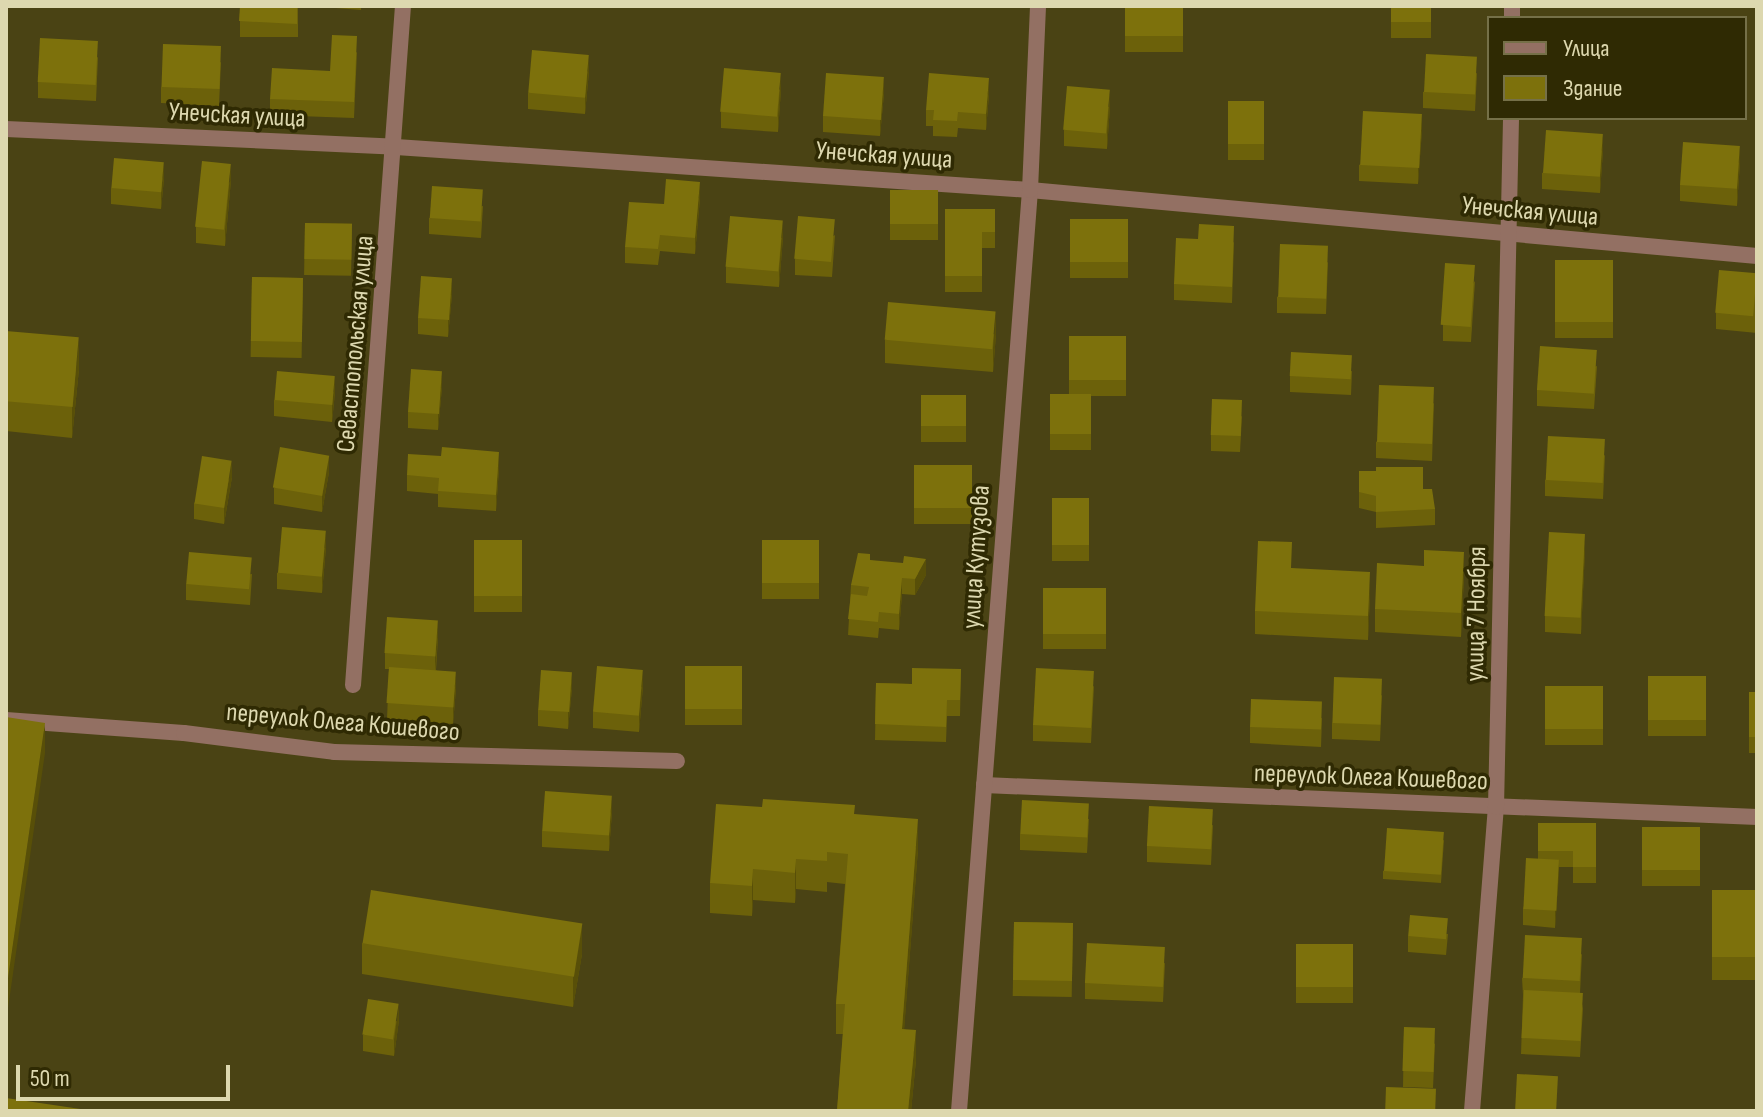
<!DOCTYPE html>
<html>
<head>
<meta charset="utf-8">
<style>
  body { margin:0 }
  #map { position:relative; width:1763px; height:1117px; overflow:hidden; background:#4a4314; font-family:"Sofia Sans Condensed",sans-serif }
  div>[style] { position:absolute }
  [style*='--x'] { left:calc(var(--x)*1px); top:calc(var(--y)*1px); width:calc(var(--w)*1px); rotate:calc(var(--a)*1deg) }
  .minor>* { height:16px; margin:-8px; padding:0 8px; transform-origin:8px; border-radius:8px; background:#937063 }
  .wall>* { inset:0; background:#6c610a; transform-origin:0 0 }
  .shaded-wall>* { inset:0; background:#584f08 }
  .building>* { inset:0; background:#7d710c; transform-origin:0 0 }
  span { translate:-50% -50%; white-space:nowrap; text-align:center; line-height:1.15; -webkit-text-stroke:7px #2f2a03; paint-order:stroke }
  .street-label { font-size:26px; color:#ddd8af }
  .frame { position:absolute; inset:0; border:8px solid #ddd8af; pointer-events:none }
  .legend { position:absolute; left:1487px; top:16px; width:260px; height:104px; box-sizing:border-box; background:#2f2a03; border:2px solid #757048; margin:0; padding:10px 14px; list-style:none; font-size:24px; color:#ddd8af }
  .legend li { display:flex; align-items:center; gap:16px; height:40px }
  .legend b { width:40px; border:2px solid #757048 }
  .scale { position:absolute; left:16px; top:1065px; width:214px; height:36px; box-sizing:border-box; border:4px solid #ddd8af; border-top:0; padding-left:10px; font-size:24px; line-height:28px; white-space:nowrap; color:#ddd8af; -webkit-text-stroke:6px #2f2a03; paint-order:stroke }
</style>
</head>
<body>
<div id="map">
  <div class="minor">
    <div style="--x:1512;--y:18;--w:12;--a:-90"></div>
    <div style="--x:6;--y:129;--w:390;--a:2.6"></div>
    <div style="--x:396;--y:147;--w:635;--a:3.88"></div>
    <div style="--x:1030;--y:190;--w:730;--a:5.19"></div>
    <div style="--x:353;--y:685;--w:681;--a:-85.79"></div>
    <div style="--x:6;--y:720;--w:178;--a:4.2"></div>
    <div style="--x:184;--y:733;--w:151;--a:7.2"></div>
    <div style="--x:334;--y:752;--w:343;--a:1.5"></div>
    <div style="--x:984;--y:785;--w:774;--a:2.37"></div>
    <div style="--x:959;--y:1111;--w:924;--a:-85.59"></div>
    <div style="--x:1030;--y:190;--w:184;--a:-87.5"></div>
    <div style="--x:1472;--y:1111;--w:305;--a:-85.5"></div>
    <div style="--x:1496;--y:807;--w:689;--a:-88.75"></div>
  </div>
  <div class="wall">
    <div style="left:240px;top:6px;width:58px;height:31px"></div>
    <div style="clip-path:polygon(323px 6px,361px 6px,361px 10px,323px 7px)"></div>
    <div style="left:1125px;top:6px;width:58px;height:46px"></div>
    <div style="left:1391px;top:6px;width:40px;height:32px"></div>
    <div style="clip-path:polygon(357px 52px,354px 118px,270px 115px,270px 99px,330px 71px)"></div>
    <div style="clip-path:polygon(98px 57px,96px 101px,38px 98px,38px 82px)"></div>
    <div style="clip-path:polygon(221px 62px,219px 106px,161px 103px,161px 87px)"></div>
    <div style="clip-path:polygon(589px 71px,585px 114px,528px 109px,528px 93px)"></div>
    <div style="clip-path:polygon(1477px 73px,1475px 111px,1423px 108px,1423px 92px)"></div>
    <div style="clip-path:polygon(781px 89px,778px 132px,721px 128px,721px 112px)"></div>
    <div style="clip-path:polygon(884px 93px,880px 136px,823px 132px,823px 116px)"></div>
    <div style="clip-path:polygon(989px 94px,986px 130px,958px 128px,957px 137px,933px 136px,933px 126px,926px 126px,926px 110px)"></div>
    <div style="left:1228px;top:101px;width:36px;height:59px"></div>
    <div style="clip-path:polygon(1110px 106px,1107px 149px,1064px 146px,1064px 130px)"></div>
    <div style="clip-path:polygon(1422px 130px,1418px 184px,1359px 181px,1359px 165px)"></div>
    <div style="clip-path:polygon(1603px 150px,1600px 193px,1542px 189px,1542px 173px)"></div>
    <div style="clip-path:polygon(1740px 162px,1737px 206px,1680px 201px,1680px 185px)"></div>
    <div style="clip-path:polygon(164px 178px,161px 209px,111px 204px,111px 188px)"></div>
    <div style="clip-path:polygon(231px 180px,225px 246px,196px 243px,196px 227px)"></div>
    <div style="left:890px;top:190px;width:48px;height:50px"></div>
    <div style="clip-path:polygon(700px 198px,695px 254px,660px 251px,658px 265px,625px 263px,625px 247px,664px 204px)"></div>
    <div style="clip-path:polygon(483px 206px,481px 238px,429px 234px,429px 218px)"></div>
    <div style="clip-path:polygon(945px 209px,995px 209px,995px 248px,982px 248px,982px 292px,945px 292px)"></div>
    <div style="left:1070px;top:219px;width:58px;height:59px"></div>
    <div style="left:305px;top:223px;width:47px;height:52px;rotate:1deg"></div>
    <div style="clip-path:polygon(835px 235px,832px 277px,795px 275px,795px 259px)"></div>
    <div style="clip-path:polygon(783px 237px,779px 287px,726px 283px,726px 267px)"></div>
    <div style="clip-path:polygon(1234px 242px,1232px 303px,1174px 300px,1174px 284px)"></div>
    <div style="left:1555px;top:260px;width:58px;height:78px"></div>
    <div style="clip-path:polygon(1328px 262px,1326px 314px,1277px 313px,1277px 297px)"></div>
    <div style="clip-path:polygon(1757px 273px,1757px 333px,1716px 329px,1716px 313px)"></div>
    <div style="left:252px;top:277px;width:51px;height:80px;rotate:1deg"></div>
    <div style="clip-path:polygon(1475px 281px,1471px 342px,1443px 341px,1443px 325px)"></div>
    <div style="clip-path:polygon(452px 294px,448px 337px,418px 334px,418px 318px)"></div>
    <div style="clip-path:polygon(6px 331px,79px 369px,72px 438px,6px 431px)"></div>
    <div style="clip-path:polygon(996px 334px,993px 372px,885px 363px,885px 340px)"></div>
    <div style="clip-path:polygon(1069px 336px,1126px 336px,1126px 396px,1091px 396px,1091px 450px,1050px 450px,1050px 394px,1069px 394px)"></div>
    <div style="clip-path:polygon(1597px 366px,1594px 409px,1537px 406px,1537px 390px)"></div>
    <div style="clip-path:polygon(1352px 371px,1351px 395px,1290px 392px,1290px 376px)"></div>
    <div style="clip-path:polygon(442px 387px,438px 430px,408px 428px,408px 412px)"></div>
    <div style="clip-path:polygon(335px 392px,332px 422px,274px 416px,274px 400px)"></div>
    <div style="left:921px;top:395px;width:45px;height:47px"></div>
    <div style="clip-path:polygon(1434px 403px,1432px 461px,1376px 458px,1376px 442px)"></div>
    <div style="clip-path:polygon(1242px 416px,1240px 452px,1211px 451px,1211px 435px)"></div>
    <div style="clip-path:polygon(1605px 455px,1603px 499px,1545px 496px,1545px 480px)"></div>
    <div style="left:914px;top:465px;width:58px;height:59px"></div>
    <div style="clip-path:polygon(499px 468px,496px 511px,438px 507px,438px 494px,407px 491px,407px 475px)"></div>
    <div style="clip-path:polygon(1359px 471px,1423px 489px,1435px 509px,1435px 525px,1376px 528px,1376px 512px,1359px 508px)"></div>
    <div style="clip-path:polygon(329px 472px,322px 512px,274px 504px,274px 488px)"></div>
    <div style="clip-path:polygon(232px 477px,224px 524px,194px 519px,194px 503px)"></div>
    <div style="left:1052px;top:498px;width:37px;height:63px"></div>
    <div style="left:474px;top:540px;width:48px;height:72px"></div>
    <div style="left:762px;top:540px;width:57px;height:59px"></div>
    <div style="clip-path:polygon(326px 547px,322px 593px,277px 589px,277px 573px)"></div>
    <div style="clip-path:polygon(1585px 550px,1581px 634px,1545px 632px,1545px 616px)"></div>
    <div style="clip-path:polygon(870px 560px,926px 575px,915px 595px,902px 594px,899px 630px,879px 628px,878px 638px,848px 635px,851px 585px)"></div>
    <div style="clip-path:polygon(1292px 568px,1370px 595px,1368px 640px,1255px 634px,1255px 611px)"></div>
    <div style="clip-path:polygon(252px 574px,250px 605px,186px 600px,186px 584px)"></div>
    <div style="clip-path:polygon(1464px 575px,1461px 637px,1375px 632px,1375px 609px)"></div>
    <div style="left:1043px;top:588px;width:63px;height:61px"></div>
    <div style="clip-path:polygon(438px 637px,436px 670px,456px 688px,453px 724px,387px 719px,389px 669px,385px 669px,385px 653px)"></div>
    <div style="left:685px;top:666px;width:57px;height:59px"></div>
    <div style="clip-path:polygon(961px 669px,960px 716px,947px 716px,946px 742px,875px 740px,876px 683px,912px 684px)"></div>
    <div style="left:1648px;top:676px;width:58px;height:60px"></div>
    <div style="clip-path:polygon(643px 686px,639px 732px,593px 728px,593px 712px)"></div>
    <div style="clip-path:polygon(1094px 686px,1091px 743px,1033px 741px,1033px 725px)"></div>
    <div style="left:1545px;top:686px;width:58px;height:59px"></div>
    <div style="clip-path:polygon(572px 688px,568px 729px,538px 726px,538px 710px)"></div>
    <div style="left:1749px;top:692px;width:8px;height:61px"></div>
    <div style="clip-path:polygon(1382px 695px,1380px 741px,1332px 739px,1332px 723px)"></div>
    <div style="clip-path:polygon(1322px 718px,1321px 747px,1250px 743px,1250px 727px)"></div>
    <div style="clip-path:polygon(612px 812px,609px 851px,542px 847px,542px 831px)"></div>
    <div style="clip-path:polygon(855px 814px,918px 849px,904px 1029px,916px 1060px,911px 1111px,837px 1111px,843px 1034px,836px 1034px,836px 1004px,845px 884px,827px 882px,827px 892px,796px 889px,795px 903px,753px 900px,752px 916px,710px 913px,710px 883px)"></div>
    <div style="clip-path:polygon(1089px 819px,1087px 853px,1020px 850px,1020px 834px)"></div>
    <div style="clip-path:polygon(1538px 823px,1596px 823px,1596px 883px,1573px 883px,1573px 867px,1559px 867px,1555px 928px,1523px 925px,1523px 909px,1538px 859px)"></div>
    <div style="clip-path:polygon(1213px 825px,1211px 865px,1147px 862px,1147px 846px)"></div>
    <div style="left:1642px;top:827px;width:58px;height:59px"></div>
    <div style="clip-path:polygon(1444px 840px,1441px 883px,1383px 879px,1383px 871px)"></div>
    <div style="left:1712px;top:890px;width:45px;height:90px"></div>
    <div style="left:1014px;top:922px;width:59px;height:74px;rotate:1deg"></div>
    <div style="clip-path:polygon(1448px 934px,1446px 955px,1408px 952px,1408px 936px)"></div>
    <div style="clip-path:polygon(362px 943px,582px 954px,573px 1007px,362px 974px)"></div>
    <div style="left:1296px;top:944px;width:57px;height:59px"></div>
    <div style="clip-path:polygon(1582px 954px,1580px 993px,1583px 1009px,1580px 1057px,1521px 1054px,1523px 995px,1522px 978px)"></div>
    <div style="clip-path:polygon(1165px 963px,1163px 1002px,1085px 999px,1085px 983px)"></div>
    <div style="clip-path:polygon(399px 1020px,394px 1056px,363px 1051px,363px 1035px)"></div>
    <div style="clip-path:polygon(1404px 1027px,1435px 1044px,1433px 1088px,1403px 1087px)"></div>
  </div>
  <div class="shaded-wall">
    <div style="clip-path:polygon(589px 55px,589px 71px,585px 114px,585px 98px)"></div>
    <div style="clip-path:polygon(781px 73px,781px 89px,778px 132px,778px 116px)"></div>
    <div style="clip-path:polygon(884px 77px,884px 93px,880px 136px,880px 120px)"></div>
    <div style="clip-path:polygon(989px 78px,989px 94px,986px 130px,986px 114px)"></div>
    <div style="clip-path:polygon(1110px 90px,1110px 106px,1107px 149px,1107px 133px)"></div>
    <div style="clip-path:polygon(1422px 114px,1422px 130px,1418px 184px,1418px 168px)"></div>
    <div style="clip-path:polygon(1603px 134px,1603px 150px,1600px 193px,1600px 177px)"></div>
    <div style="clip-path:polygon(1740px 146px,1740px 162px,1737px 206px,1737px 190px)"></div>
    <div style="clip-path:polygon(164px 162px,164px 178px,161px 209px,161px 193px)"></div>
    <div style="clip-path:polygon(231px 164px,231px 180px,225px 246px,225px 230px)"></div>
    <div style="clip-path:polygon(700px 182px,700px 198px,695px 254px,695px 238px)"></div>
    <div style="clip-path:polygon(783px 221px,783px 237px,779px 287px,779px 271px)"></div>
    <div style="clip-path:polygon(452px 278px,452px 294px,448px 337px,448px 321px)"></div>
    <div style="clip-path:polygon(996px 311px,996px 334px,993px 372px,993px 348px)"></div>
    <div style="clip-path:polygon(79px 338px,79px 369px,72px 438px,72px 408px)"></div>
    <div style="clip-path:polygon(442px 371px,442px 387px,438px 430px,438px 414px)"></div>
    <div style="clip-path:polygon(335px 376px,335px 392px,332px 422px,332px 406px)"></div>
    <div style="clip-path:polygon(499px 452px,499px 468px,496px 511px,496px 495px)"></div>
    <div style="clip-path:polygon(329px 456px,329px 472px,322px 512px,322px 496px)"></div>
    <div style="clip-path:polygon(232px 461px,232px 477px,224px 524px,224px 508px)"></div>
    <div style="clip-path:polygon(326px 531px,326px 547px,322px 593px,322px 577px)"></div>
    <div style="clip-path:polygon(1585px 534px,1585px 550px,1581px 634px,1581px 618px)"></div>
    <div style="clip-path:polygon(1464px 552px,1464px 575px,1461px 637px,1461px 613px)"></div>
    <div style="clip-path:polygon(926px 559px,926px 575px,915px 595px,915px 579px)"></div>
    <div style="clip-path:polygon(1370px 572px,1370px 595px,1368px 640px,1368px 616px)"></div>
    <div style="clip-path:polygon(902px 578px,902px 594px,899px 630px,899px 614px)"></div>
    <div style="clip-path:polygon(438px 621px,438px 637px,435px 673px,435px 657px)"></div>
    <div style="clip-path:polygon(643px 670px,643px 686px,639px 732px,639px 716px)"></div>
    <div style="clip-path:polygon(456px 672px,456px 688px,453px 724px,453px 708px)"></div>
    <div style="clip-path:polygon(572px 672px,572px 688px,568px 729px,568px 713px)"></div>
    <div style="clip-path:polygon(45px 723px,45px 753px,6px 1022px,6px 992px)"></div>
    <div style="clip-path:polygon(612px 796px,612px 812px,609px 851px,609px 835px)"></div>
    <div style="clip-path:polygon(918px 819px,918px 849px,902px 1059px,902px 1029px)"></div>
    <div style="clip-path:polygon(796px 859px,796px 889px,795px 903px,795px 873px)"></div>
    <div style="clip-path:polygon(1559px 860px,1559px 876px,1555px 928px,1555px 912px)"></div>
    <div style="clip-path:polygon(753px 869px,753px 900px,752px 916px,752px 886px)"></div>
    <div style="clip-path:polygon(582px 923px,582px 954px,573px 1007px,573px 977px)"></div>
    <div style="clip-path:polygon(399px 1004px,399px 1020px,394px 1056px,394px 1040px)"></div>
    <div style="clip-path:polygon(916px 1030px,916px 1060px,911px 1111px,908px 1111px)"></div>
  </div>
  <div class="building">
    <div style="clip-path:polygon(240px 6px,297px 6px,297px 24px,239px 21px)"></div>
    <div style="left:1125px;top:6px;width:58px;height:30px"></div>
    <div style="left:1391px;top:6px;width:40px;height:16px"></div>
    <div style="clip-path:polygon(332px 35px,357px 36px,354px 102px,270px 99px,272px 68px,330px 71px)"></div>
    <div style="left:40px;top:38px;width:58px;height:44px;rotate:3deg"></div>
    <div style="left:163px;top:44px;width:58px;height:43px;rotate:2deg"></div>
    <div style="left:532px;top:50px;width:57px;height:43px;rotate:5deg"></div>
    <div style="left:1426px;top:54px;width:51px;height:38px;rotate:3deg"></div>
    <div style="left:724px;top:68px;width:57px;height:44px;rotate:5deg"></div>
    <div style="left:826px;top:73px;width:58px;height:43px;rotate:4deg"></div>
    <div style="clip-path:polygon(929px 73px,989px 78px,986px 114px,958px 112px,957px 121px,933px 120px,934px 110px,926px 110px)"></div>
    <div style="left:1067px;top:86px;width:43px;height:44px;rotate:5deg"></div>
    <div style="left:1228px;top:101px;width:36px;height:43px"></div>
    <div style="left:1363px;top:111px;width:59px;height:54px;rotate:3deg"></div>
    <div style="left:1546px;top:130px;width:57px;height:43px;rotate:4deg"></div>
    <div style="left:1683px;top:142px;width:57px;height:43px;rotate:4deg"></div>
    <div style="left:114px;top:158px;width:50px;height:30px;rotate:5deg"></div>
    <div style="left:202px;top:161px;width:29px;height:66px;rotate:6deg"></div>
    <div style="clip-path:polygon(666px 179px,700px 182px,695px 238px,660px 235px,658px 249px,625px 247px,629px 202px,664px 204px)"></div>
    <div style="left:432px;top:186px;width:51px;height:32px;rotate:4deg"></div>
    <div style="left:890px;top:190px;width:48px;height:34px"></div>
    <div style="clip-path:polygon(945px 209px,995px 209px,995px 232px,982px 232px,982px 276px,945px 276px)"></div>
    <div style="left:730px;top:216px;width:53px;height:51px;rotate:5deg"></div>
    <div style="left:798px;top:216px;width:37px;height:43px;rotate:5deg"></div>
    <div style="left:1070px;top:219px;width:58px;height:43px"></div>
    <div style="left:305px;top:223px;width:47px;height:36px;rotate:1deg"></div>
    <div style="clip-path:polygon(1199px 224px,1234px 226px,1232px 287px,1174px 284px,1176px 238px,1198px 239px)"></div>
    <div style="left:1280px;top:244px;width:48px;height:53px;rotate:2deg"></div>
    <div style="left:1555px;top:260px;width:58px;height:62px"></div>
    <div style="left:1445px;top:263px;width:30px;height:62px;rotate:4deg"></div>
    <div style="left:1719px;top:270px;width:38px;height:43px;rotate:5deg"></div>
    <div style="left:421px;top:276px;width:31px;height:42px;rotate:4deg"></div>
    <div style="left:252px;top:277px;width:51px;height:64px;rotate:1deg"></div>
    <div style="left:888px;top:302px;width:108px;height:38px;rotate:5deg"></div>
    <div style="left:6px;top:331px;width:73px;height:70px;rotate:5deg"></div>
    <div style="left:1069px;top:336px;width:57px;height:44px"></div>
    <div style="left:1540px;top:346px;width:57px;height:44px;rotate:4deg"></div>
    <div style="left:1291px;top:352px;width:61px;height:24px;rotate:3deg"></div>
    <div style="left:411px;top:369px;width:31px;height:43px;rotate:4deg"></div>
    <div style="left:277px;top:371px;width:58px;height:29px;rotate:5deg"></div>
    <div style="left:1379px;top:385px;width:55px;height:57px;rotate:2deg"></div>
    <div style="left:1050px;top:394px;width:41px;height:40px"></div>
    <div style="left:921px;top:395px;width:45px;height:31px"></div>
    <div style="left:1212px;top:399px;width:30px;height:36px;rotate:2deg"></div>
    <div style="left:1548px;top:436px;width:57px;height:44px;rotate:3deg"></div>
    <div style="left:280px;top:447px;width:50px;height:41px;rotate:10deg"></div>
    <div style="clip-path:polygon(442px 447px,499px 452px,496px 495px,438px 491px,439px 478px,407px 475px,408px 454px,441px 456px)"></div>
    <div style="left:202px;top:456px;width:30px;height:48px;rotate:9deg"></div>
    <div style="left:914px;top:465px;width:58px;height:43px"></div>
    <div style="clip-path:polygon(1376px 467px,1423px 467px,1423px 489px,1432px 489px,1435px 509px,1376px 512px,1376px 496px,1359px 492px,1359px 471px,1376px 471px)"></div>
    <div style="left:1052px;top:498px;width:37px;height:47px"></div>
    <div style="left:282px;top:527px;width:44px;height:46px;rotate:5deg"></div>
    <div style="left:1549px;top:532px;width:36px;height:84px;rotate:3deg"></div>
    <div style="left:474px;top:540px;width:48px;height:56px"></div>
    <div style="left:762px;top:540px;width:57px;height:43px"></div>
    <div style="clip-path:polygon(1258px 541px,1292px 542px,1291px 568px,1370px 572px,1368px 616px,1255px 611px)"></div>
    <div style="clip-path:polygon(1424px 550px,1464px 552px,1461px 613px,1375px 609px,1377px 563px,1424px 566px)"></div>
    <div style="left:189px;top:552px;width:63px;height:32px;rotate:5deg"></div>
    <div style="clip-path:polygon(858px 553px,870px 554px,870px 560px,903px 563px,904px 556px,926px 559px,915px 579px,902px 578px,899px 614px,879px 612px,878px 622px,848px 619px,851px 594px,867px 596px,869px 587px,851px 585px)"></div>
    <div style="left:1043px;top:588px;width:63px;height:46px"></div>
    <div style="left:387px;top:617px;width:51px;height:36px;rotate:4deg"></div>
    <div style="left:597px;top:666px;width:46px;height:46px;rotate:5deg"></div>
    <div style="left:685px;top:666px;width:57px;height:43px"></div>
    <div style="left:389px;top:667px;width:67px;height:36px;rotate:4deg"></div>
    <div style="clip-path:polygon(912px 668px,961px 669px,960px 700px,947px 700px,946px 727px,875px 724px,876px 683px,912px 684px)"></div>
    <div style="left:1036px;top:668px;width:58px;height:57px;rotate:3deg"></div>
    <div style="left:541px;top:670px;width:31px;height:40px;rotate:4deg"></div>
    <div style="left:1648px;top:676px;width:58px;height:44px"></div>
    <div style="left:1334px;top:677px;width:48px;height:46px;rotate:2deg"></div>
    <div style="left:1545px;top:686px;width:58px;height:43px"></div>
    <div style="left:1749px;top:692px;width:8px;height:45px"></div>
    <div style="left:1251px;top:699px;width:71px;height:28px;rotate:2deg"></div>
    <div style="clip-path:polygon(6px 717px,45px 723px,6px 992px)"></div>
    <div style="left:545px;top:791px;width:67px;height:40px;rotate:4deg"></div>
    <div style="clip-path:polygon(763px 799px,855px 805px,854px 814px,918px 819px,902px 1029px,916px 1030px,908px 1111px,837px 1111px,845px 1004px,836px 1004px,848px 854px,827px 852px,827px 861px,796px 859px,795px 873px,753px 869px,752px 886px,710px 883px,716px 804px,762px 807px)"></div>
    <div style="left:1022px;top:800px;width:67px;height:34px;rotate:3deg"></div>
    <div style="left:1149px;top:806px;width:64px;height:40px;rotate:3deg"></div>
    <div style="clip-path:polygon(1538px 823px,1596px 823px,1596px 867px,1573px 867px,1573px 851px,1538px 851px)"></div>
    <div style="left:1642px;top:827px;width:58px;height:43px"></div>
    <div style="left:1387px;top:828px;width:57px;height:43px;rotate:4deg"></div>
    <div style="left:1526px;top:858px;width:33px;height:51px;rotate:3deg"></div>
    <div style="left:371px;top:890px;width:214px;height:54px;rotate:9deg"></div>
    <div style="left:1712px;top:890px;width:45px;height:67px"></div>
    <div style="left:1410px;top:915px;width:38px;height:21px;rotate:5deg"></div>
    <div style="left:1014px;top:922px;width:59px;height:58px;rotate:1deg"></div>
    <div style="left:1525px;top:935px;width:57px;height:43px;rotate:3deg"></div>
    <div style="left:1087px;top:943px;width:78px;height:40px;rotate:3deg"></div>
    <div style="left:1296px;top:944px;width:57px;height:43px"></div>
    <div style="left:1524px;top:990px;width:59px;height:48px;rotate:3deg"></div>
    <div style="left:368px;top:999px;width:31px;height:36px;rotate:9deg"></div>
    <div style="left:1404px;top:1027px;width:31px;height:44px;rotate:2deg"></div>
    <div style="left:1517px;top:1074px;width:41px;height:37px;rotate:3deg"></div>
    <div style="left:1386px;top:1087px;width:50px;height:24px;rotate:2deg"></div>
    <div style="clip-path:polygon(6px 1098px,94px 1111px,6px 1111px)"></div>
  </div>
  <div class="street-label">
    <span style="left:237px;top:116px;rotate:3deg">Унечская улица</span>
    <span style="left:884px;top:156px;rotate:4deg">Унечская улица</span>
    <span style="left:1530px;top:212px;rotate:5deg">Унечская улица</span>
    <span style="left:356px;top:344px;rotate:-85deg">Севастопольская улица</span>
    <span style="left:977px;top:557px;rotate:-86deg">улица Кутузова</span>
    <span style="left:1477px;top:614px;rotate:-89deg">улица 7 Ноября</span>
    <span style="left:343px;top:723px;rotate:5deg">переулок Олега Кошевого</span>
    <span style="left:1371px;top:778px;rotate:2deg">переулок Олега Кошевого</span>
  </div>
  <div class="frame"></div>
  <ul class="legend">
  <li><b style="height:10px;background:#937063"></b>Улица</li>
  <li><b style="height:22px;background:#7d710c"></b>Здание</li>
  </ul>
  <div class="scale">50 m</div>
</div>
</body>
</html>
